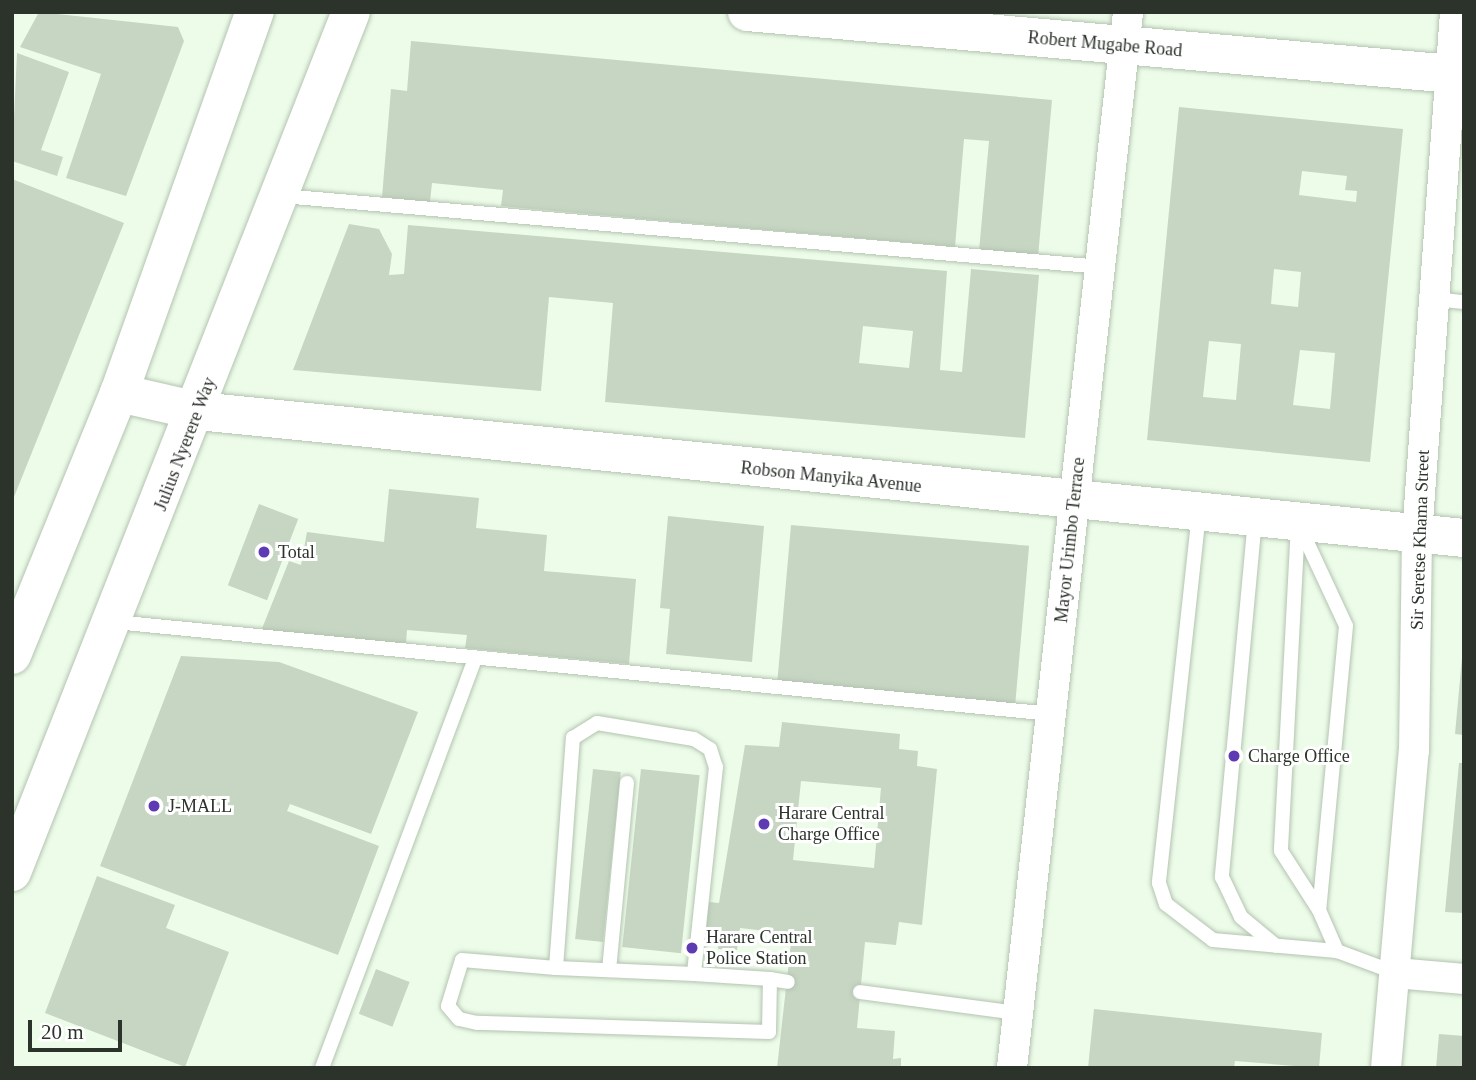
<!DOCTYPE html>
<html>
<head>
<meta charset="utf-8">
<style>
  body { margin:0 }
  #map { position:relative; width:1476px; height:1080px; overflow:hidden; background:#ecfce9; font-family:Georgia,serif }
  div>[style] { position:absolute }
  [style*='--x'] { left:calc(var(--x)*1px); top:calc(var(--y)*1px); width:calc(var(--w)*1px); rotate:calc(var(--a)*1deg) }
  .building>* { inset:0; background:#c6d6c3; transform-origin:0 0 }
  .roads { filter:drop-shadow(0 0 2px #b4c4b1) drop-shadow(0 0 2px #b4c4b1) }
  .lane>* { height:14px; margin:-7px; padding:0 7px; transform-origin:7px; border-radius:7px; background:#fff }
  .street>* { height:30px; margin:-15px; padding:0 15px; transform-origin:15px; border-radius:15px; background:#fff }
  .secondary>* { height:38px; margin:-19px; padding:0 19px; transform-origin:19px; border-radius:19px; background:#fff }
  .primary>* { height:38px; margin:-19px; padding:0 19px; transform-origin:19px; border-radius:19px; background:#fff }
  .dots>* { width:19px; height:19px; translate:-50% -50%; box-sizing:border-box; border:4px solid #fff; border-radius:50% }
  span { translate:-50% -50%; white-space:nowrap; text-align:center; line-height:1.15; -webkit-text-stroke:6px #fff; paint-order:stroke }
  .street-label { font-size:18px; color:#2c332b }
  .poi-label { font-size:18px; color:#2c332b }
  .left { translate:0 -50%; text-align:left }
  .frame { position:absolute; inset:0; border:14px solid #2c332b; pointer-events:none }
  .scale { position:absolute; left:28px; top:1020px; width:94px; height:32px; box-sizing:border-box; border:4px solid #2c332b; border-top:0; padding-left:9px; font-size:21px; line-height:24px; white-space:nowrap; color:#2c332b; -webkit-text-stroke:5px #fff; paint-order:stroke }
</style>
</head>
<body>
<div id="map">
  <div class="building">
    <div style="clip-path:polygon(39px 12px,178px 27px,184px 41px,126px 196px,66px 178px,101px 74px,20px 47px)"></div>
    <div style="clip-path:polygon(411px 41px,1052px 100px,1038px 257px,979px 251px,989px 141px,964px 139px,955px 247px,501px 206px,503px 190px,432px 183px,430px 202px,382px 197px,391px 89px,407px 91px)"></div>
    <div style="clip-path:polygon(17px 53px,69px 72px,41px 150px,63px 157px,57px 176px,12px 161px)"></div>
    <div style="clip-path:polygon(evenodd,1179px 107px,1403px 129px,1370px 462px,1147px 440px,1179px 107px,1302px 171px,1347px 176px,1345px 190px,1357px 191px,1356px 202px,1299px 195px,1302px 171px,1179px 107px,1274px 269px,1301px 272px,1298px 307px,1271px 304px,1274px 269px,1179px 107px,1209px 341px,1241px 344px,1236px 400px,1203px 397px,1209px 341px,1179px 107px,1300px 350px,1335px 353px,1330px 409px,1293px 405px,1300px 350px)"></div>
    <div style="clip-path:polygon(12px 179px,124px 223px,12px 502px)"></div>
    <div style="clip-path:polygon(evenodd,349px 224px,379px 229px,392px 254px,389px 275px,404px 274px,408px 225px,947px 271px,940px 370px,962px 372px,971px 269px,1039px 275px,1025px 438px,605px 402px,613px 303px,549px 297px,541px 391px,293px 370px,349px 224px,863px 326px,913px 331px,909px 368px,859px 363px,863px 326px)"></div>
    <div style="clip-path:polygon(389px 489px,479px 498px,476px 528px,547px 535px,544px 571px,636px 579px,629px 664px,465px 648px,467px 635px,407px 630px,406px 644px,261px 631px,289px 561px,301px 565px,307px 532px,384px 542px)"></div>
    <div style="left:259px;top:504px;width:42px;height:87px;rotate:21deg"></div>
    <div style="clip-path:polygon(668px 516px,764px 526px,752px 662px,666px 654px,670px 609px,660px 608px)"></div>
    <div style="left:791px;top:525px;width:239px;height:159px;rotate:5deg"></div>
    <div style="clip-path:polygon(181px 656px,279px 662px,418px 712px,371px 834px,290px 804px,287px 811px,379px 846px,338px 955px,100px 866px)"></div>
    <div style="clip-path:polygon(1462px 658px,1464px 658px,1464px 735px,1455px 734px)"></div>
    <div style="clip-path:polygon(evenodd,782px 722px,900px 734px,899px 749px,918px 751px,917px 766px,937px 769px,922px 925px,899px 922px,896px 945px,865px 942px,857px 1028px,895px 1031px,893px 1059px,901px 1058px,901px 1068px,777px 1068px,792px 934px,740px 928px,737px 950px,718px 949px,719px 933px,706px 932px,709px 902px,719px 903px,745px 745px,779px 747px,782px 722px,801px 781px,881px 788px,874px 868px,793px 860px,801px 781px)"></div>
    <div style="clip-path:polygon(1459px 763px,1464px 763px,1464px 913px,1445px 912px)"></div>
    <div style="left:593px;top:769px;width:28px;height:171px;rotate:6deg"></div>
    <div style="left:641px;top:769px;width:59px;height:179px;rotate:6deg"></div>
    <div style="clip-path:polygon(97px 876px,175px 905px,166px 928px,229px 952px,185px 1067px,45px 1013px)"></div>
    <div style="left:376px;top:969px;width:36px;height:48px;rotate:21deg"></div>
    <div style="clip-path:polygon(1094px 1009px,1322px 1033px,1319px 1068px,1235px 1061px,1234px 1068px,1088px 1068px)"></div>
    <div style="clip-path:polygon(1439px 1034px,1464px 1036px,1464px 1068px,1436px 1068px)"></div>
  </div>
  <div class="roads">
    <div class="lane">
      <div style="--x:282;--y:196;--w:822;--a:4.95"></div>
      <div style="--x:1434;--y:299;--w:30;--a:6"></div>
      <div style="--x:1199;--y:513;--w:372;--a:96.2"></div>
      <div style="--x:1159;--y:883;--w:22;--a:72"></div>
      <div style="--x:1166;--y:904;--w:59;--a:37.5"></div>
      <div style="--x:1213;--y:940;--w:124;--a:5.1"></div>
      <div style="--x:1337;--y:951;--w:63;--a:20.4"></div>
      <div style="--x:1255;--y:519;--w:360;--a:95.3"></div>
      <div style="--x:1222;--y:877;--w:44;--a:64.6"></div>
      <div style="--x:1241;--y:917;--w:45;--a:39.6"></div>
      <div style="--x:1298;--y:524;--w:327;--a:93"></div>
      <div style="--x:1281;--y:851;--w:70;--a:57.2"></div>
      <div style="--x:1299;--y:525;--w:111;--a:65"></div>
      <div style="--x:1346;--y:626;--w:285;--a:95.4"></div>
      <div style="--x:1319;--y:910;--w:45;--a:66.3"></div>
      <div style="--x:115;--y:622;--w:941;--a:5.61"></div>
      <div style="--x:556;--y:968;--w:231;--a:-85.8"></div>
      <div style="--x:573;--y:738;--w:28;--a:-32"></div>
      <div style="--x:597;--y:723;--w:98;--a:9.4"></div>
      <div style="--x:694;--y:739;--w:19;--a:32"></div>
      <div style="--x:710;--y:749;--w:19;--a:72"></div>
      <div style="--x:716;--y:767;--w:208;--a:96.1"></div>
      <div style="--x:609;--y:970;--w:188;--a:-84.5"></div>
      <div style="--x:770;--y:979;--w:53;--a:91.1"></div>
      <div style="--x:769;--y:1032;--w:292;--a:-178.2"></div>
      <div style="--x:477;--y:1023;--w:18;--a:-167"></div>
      <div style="--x:459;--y:1019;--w:17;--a:-130"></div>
      <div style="--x:448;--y:1006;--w:48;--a:-73.1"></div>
      <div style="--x:462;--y:960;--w:94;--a:4.9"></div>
      <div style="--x:556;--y:968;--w:138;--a:2.5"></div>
      <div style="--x:694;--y:974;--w:76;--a:3.8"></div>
      <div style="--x:770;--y:979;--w:18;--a:9"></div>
      <div style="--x:860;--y:992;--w:159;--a:7.6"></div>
      <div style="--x:322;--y:1068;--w:434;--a:-69.5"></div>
    </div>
    <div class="street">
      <div style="--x:1396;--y:973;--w:68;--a:5"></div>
      <div style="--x:1012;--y:1068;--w:1062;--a:-83.73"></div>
      <div style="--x:1386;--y:1068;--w:318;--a:-85"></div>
      <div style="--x:1414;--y:751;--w:216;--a:-89.2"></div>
      <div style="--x:1417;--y:535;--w:524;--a:-85.84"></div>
    </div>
    <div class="secondary">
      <div style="--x:747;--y:12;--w:720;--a:5.02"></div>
      <div style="--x:119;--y:393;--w:81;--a:12.8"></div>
      <div style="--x:198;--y:411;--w:1272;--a:5.73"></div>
    </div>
    <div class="primary">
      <div style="--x:12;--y:655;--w:283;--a:-67.8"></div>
      <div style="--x:119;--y:393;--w:405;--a:-70.4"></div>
      <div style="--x:12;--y:872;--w:924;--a:-68.49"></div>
    </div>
  </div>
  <div class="dots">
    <div style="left:264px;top:552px;background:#5e3bb3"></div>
    <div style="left:1234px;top:756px;background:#5e3bb3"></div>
    <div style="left:154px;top:806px;background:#5e3bb3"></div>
    <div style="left:764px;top:824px;background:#5e3bb3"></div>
    <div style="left:692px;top:948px;background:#5e3bb3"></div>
  </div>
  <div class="street-label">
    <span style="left:1105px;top:44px;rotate:5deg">Robert Mugabe Road</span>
    <span style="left:185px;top:444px;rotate:-69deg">Julius Nyerere Way</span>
    <span style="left:831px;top:477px;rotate:6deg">Robson Manyika Avenue</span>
    <span style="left:1070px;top:540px;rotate:-84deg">Mayor Urimbo Terrace</span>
    <span style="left:1420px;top:540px;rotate:-88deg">Sir Seretse Khama Street</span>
  </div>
  <div class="poi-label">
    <span class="left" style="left:278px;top:552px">Total</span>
    <span class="left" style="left:1248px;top:756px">Charge Office</span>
    <span class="left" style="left:168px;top:806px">J-MALL</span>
    <span class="left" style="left:778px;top:824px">Harare Central<br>Charge Office</span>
    <span class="left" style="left:706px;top:948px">Harare Central<br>Police Station</span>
  </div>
  <div class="frame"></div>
  <div class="scale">20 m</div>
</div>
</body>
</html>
